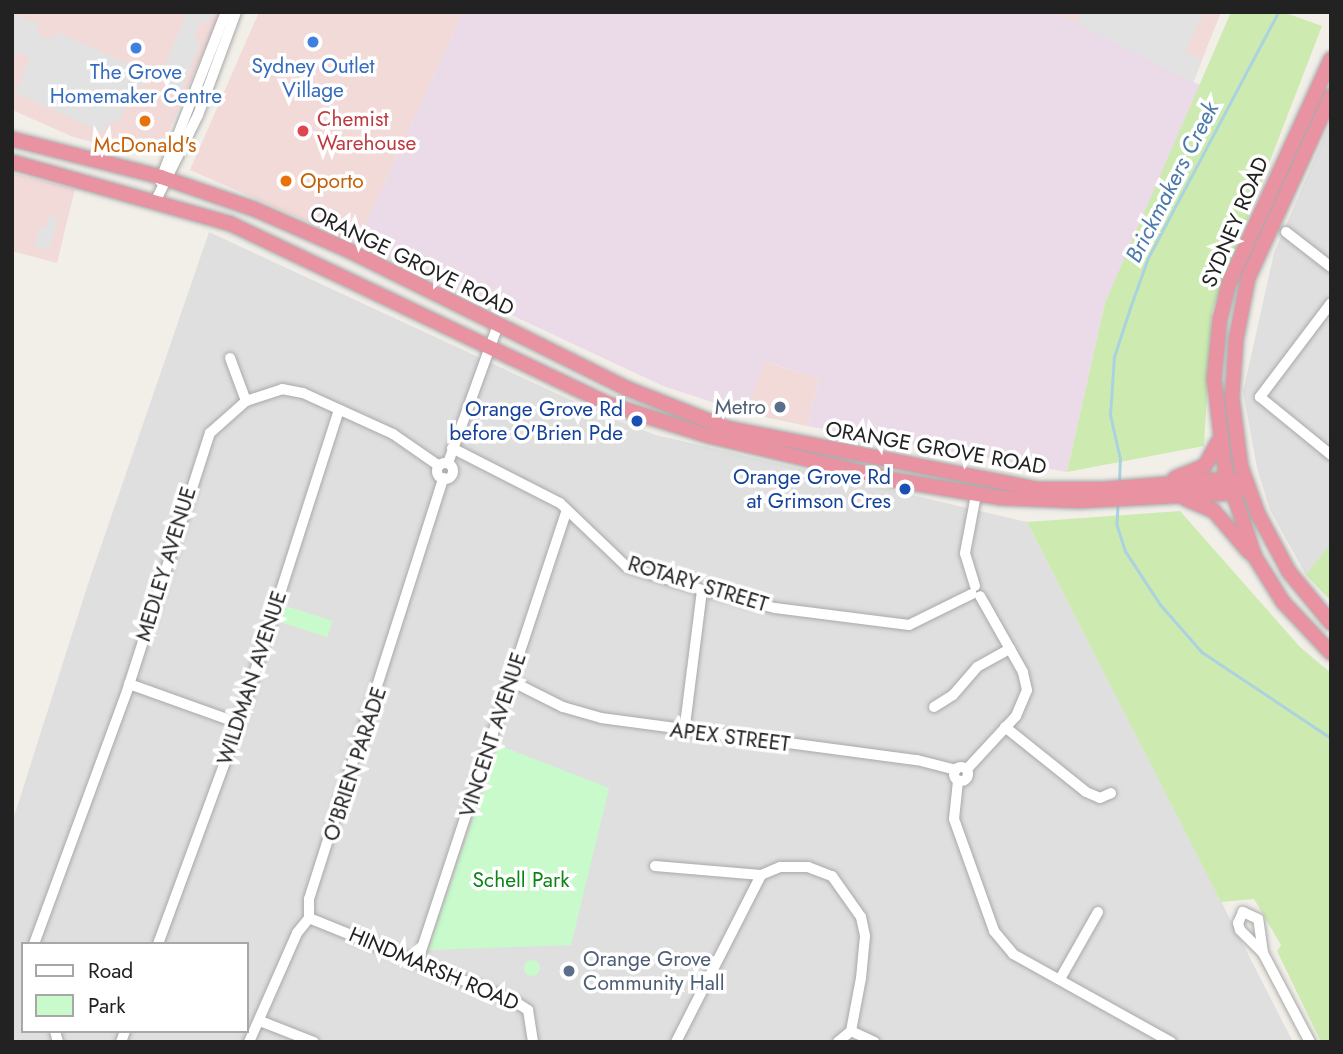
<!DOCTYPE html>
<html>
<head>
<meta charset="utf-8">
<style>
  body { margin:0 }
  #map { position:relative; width:1343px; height:1054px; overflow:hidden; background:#f2efe9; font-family:Jost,sans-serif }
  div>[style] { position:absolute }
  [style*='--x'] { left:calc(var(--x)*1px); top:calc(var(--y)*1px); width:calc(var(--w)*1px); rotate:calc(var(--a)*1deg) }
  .residential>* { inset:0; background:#e0dfdf }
  .commercial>* { inset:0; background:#f2dad9 }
  .industrial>* { inset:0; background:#ebdbe8 }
  .grass>* { inset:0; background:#cdebb0 }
  .park>* { inset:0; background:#c8facc; transform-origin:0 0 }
  .round { border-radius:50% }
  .parking>* { inset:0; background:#e2e2e2 }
  .stream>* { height:2.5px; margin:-1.25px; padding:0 1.25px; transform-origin:1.25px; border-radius:1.25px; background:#aad3df }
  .roads { filter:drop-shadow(0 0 2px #a9a9a9) drop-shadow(0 0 2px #a9a9a9) }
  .minor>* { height:10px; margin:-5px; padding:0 5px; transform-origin:5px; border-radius:5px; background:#fff }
  .minor>.ring { margin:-5px; padding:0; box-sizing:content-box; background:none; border:10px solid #fff; border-radius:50% }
  .highway>* { height:14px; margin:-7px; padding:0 7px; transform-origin:7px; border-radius:7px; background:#e892a2 }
  .dots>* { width:19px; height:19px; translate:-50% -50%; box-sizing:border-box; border:4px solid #fff; border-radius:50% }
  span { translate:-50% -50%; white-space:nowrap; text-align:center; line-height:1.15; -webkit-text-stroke:7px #fff; paint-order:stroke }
  .shop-label { font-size:21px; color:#366cbe }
  .health-label { font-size:21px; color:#be3a42 }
  .left { translate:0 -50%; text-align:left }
  .food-label { font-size:21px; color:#c56008 }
  .street-label { font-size:21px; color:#222 }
  .service-label { font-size:21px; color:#4e5e75 }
  .right { translate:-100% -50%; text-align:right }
  .transit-label { font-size:21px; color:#164399 }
  .park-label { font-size:21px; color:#0c8416 }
  .water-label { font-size:23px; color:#4a7aab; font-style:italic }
  .frame { position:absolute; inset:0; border:14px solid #222; pointer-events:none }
  .legend { position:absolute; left:21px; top:942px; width:228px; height:91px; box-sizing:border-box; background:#fff; border:2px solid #a7a7a7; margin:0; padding:9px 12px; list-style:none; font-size:21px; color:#222 }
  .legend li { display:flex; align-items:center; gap:14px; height:35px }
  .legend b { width:35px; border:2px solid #a7a7a7 }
</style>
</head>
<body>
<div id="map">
  <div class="residential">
    <div style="clip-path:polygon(1331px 121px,1331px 594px,1306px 575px,1270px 510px,1257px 468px,1243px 392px,1274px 253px)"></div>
    <div style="clip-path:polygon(evenodd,209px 232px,603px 415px,656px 435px,1027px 522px,1293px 1042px,12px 1042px,12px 823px,88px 584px,209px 232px,23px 944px,247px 944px,247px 1031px,23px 1031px,23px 944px)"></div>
  </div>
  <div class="commercial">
    <div style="clip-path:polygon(12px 12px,221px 12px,160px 151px,146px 156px,73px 137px,12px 110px)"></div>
    <div style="clip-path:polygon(259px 12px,463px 12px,357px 243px,190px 170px)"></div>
    <div style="clip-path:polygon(1055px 12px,1221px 12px,1193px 83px)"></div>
    <div style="clip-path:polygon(12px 173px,75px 189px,57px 263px,12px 251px)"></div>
    <div style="clip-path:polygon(764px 362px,819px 378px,807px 426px,745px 413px)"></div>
  </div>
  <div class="industrial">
    <div style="clip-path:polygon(463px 12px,1055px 12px,1202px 86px,1105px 303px,1067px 472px,807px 426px,819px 378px,765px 362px,745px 413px,663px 386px,357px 243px)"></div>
  </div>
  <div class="grass">
    <div style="clip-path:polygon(1231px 12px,1283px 12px,1322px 26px,1212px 311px,1204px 446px,1067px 472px,1105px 303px)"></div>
    <div style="clip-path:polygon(1180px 511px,1300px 647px,1331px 673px,1331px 1042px,1321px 1042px,1277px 951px,1281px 945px,1254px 899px,1221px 902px,1027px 522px)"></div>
    <div style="clip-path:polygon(1331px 543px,1331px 601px,1306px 575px)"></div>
  </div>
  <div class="park">
    <div style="left:283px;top:605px;width:52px;height:17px;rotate:18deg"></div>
    <div style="clip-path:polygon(498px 745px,609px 788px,571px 945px,428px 950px)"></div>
    <div class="round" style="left:524px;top:960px;width:16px;height:16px"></div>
  </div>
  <div class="parking">
    <div style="clip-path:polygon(187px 12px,213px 12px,209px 23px,202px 20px,194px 38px,201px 42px,180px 92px,164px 85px,169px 73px,163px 70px)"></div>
    <div style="clip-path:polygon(1082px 12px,1204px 12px,1185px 52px,1202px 60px,1193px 83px,1077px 23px)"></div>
    <div style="clip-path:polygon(12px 13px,39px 24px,36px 32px,49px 40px,59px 33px,149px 73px,143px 88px,134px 86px,119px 123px,113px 121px,103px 132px,15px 93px,30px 58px,16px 52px,12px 59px)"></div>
    <div style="clip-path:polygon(49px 216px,58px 218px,49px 249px,34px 247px,39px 227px,46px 228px)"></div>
  </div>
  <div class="stream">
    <div style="--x:1119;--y:484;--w:25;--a:-88"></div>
    <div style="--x:1120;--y:459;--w:45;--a:-102.8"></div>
    <div style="--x:1110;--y:415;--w:58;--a:-86.1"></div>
    <div style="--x:1114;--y:357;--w:52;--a:-71.9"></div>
    <div style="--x:1130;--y:308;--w:53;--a:-70.2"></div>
    <div style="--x:1148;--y:258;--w:278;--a:-62.1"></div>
    <div style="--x:1118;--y:505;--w:20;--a:93"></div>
    <div style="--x:1117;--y:525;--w:28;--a:72"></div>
    <div style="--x:1126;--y:552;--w:62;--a:56.8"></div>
    <div style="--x:1160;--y:604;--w:64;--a:48.8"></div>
    <div style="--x:1202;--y:652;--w:155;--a:33.7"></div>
  </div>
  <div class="roads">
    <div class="minor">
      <div style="--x:160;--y:181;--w:181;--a:-68.7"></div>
      <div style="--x:156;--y:200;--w:95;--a:-63.7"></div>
      <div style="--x:198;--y:115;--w:110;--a:-69.7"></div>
      <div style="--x:1286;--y:232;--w:57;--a:37.9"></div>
      <div style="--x:1331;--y:303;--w:118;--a:127.1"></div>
      <div style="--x:1260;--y:397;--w:92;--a:39.2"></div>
      <div style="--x:230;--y:358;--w:46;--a:69.6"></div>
      <div style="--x:452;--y:448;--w:121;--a:27"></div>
      <div style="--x:560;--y:503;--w:93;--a:43.7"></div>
      <div style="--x:627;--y:567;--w:78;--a:17"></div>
      <div style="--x:702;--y:590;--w:75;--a:13.9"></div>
      <div style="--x:775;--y:608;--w:135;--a:7.2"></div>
      <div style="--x:909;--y:625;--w:70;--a:-26.2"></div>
      <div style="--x:448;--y:463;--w:147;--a:-70.1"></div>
      <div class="ring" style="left:437px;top:463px;width:6px;height:6px"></div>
      <div style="--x:975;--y:586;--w:34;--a:-107"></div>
      <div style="--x:965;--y:553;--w:59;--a:-79.3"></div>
      <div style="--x:511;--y:681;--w:58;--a:26.6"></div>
      <div style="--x:563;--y:707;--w:40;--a:16"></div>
      <div style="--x:601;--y:718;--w:319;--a:7.6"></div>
      <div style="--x:917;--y:760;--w:40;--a:14.4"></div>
      <div style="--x:129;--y:684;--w:116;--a:19.7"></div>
      <div style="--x:934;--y:707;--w:22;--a:-32"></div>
      <div style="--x:953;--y:695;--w:37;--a:-49"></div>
      <div style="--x:977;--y:667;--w:38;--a:-29"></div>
      <div style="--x:1005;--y:727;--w:104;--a:38.7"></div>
      <div style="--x:1086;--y:792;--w:15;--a:23"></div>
      <div style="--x:1100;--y:798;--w:12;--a:-24"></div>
      <div style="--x:684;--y:733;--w:144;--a:-82.8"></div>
      <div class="ring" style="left:954px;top:767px;width:4px;height:4px"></div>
      <div style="--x:967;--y:769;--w:72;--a:-47.2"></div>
      <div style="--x:1016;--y:716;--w:28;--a:-67"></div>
      <div style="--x:1027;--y:690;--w:18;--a:-103"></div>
      <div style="--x:1023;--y:672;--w:87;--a:-119.5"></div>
      <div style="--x:958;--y:781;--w:38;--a:96"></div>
      <div style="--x:954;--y:819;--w:119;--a:70.3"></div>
      <div style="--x:994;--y:931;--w:30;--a:50"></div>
      <div style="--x:1013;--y:954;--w:181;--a:29.1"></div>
      <div style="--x:655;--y:866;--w:106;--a:4.9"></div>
      <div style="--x:309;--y:918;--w:221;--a:22"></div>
      <div style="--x:514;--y:1001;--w:17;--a:33"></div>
      <div style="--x:528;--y:1010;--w:32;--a:81"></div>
      <div style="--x:34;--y:944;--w:273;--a:-69.8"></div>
      <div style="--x:128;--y:688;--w:268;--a:-72.2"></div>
      <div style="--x:210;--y:433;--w:48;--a:-41.6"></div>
      <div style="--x:246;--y:401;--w:38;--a:-18"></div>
      <div style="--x:282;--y:389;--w:21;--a:11"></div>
      <div style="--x:303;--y:393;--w:99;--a:24.5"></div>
      <div style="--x:393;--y:434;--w:56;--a:34.8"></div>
      <div style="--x:158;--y:944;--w:214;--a:-69.8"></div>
      <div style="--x:232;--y:743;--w:350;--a:-72.2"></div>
      <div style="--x:1263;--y:953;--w:34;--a:-98"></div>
      <div style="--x:1258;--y:919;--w:17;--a:-155"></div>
      <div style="--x:1243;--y:912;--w:12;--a:114"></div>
      <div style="--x:1238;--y:923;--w:7;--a:74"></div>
      <div style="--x:1240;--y:930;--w:33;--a:45"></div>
      <div style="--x:1263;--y:953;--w:101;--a:62.2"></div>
      <div style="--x:418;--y:960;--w:474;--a:-71.7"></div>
      <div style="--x:1060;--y:979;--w:77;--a:-60.4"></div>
      <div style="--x:260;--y:1021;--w:58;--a:21.3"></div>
      <div style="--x:55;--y:1031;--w:11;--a:75"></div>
      <div style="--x:851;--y:1031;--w:26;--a:25"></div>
      <div style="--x:121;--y:1042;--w:12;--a:-70"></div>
      <div style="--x:249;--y:1042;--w:119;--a:-66.2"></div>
      <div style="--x:297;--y:933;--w:19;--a:-51"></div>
      <div style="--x:309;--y:918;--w:19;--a:-90"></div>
      <div style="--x:309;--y:899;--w:442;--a:-72.3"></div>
      <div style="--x:676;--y:1042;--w:187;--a:-63"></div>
      <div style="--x:761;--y:875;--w:21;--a:-23"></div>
      <div style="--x:780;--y:867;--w:28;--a:0"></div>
      <div style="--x:808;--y:867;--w:26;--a:21"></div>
      <div style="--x:832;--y:876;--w:50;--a:54.7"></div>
      <div style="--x:861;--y:917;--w:19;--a:78"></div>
      <div style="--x:865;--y:936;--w:42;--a:95.4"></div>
      <div style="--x:861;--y:978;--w:54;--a:100.7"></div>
      <div style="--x:851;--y:1031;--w:17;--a:140"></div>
    </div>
    <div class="highway">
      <div style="--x:1331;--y:59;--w:246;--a:114.5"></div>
      <div style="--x:1229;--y:283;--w:36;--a:104"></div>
      <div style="--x:1220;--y:318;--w:61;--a:95.6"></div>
      <div style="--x:1214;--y:379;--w:91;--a:83"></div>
      <div style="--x:1225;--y:469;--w:93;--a:71.2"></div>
      <div style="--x:1255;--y:557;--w:53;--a:58.1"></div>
      <div style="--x:1283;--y:602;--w:70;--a:46.7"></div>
      <div style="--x:1331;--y:96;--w:200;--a:114.5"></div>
      <div style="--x:1248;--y:278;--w:63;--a:101"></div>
      <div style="--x:1236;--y:340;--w:58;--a:93.9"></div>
      <div style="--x:1232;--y:398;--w:70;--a:82.6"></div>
      <div style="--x:1241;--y:467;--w:50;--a:70.1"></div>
      <div style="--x:1258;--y:514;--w:66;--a:61.9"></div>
      <div style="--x:1289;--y:572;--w:66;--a:50.5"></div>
      <div style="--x:12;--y:139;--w:154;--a:14.3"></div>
      <div style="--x:161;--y:177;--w:98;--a:19"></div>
      <div style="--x:254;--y:209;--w:103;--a:23.6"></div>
      <div style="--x:348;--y:250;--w:310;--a:26.4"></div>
      <div style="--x:626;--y:388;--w:109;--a:21.6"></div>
      <div style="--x:727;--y:428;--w:317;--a:11.1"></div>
      <div style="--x:1038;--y:489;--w:66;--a:0"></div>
      <div style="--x:1104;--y:489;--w:124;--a:-4.6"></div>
      <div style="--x:1228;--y:479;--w:19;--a:18"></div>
      <div style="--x:12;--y:162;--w:228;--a:15.8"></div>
      <div style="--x:231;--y:224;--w:421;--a:25.5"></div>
      <div style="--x:611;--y:405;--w:103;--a:17.6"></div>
      <div style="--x:709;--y:436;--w:190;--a:13.4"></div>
      <div style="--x:894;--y:480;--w:109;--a:9.5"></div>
      <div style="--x:1002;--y:498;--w:77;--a:2.2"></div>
      <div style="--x:1079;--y:501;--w:97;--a:-3"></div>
      <div style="--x:1176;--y:496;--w:56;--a:-3.1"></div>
      <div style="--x:1232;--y:493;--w:16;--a:-30"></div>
      <div style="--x:1175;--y:478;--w:32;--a:-22"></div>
      <div style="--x:1205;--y:466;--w:26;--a:-62"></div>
      <div style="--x:1186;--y:499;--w:30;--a:23"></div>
      <div style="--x:1214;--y:511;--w:54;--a:49.5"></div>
    </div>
  </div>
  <div class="dots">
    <div style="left:313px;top:42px;background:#3f7fe0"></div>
    <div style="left:136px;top:48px;background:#3f7fe0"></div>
    <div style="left:145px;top:121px;background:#e8710a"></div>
    <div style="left:303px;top:131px;background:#e0444e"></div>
    <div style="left:286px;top:181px;background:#e8710a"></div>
    <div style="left:780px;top:407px;background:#5c6f8a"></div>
    <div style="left:637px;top:421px;background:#1a4fb4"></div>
    <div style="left:905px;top:489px;background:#1a4fb4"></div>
    <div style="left:569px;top:971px;background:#5c6f8a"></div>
  </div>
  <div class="shop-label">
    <span style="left:313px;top:78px">Sydney Outlet<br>Village</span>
    <span style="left:136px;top:84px">The Grove<br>Homemaker Centre</span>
  </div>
  <div class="health-label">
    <span class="left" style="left:317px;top:131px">Chemist<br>Warehouse</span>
  </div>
  <div class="food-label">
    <span style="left:145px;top:145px">McDonald's</span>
    <span class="left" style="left:300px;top:181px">Oporto</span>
  </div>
  <div class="street-label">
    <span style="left:1235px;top:222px;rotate:-67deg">SYDNEY ROAD</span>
    <span style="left:412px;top:261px;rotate:26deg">ORANGE GROVE ROAD</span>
    <span style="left:936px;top:448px;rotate:10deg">ORANGE GROVE ROAD</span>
    <span style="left:166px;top:564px;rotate:-73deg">MEDLEY AVENUE</span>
    <span style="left:698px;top:584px;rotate:17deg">ROTARY STREET</span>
    <span style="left:252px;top:678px;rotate:-72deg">WILDMAN AVENUE</span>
    <span style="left:493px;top:735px;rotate:-72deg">VINCENT AVENUE</span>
    <span style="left:730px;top:737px;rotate:7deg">APEX STREET</span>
    <span style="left:355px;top:764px;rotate:-72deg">O'BRIEN PARADE</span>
    <span style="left:434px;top:969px;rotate:23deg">HINDMARSH ROAD</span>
  </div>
  <div class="service-label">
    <span class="right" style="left:766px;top:407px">Metro</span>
    <span class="left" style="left:583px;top:971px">Orange Grove<br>Community Hall</span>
  </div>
  <div class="transit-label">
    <span class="right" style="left:623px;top:421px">Orange Grove Rd<br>before O'Brien Pde</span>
    <span class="right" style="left:891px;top:489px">Orange Grove Rd<br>at Grimson Cres</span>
  </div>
  <div class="park-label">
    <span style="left:521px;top:880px">Schell Park</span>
  </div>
  <div class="water-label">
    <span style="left:1172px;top:182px;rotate:-63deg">Brickmakers Creek</span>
  </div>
  <div class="frame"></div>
  <ul class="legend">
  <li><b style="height:9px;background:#fff"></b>Road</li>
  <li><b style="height:19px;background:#c8facc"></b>Park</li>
  </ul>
</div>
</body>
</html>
